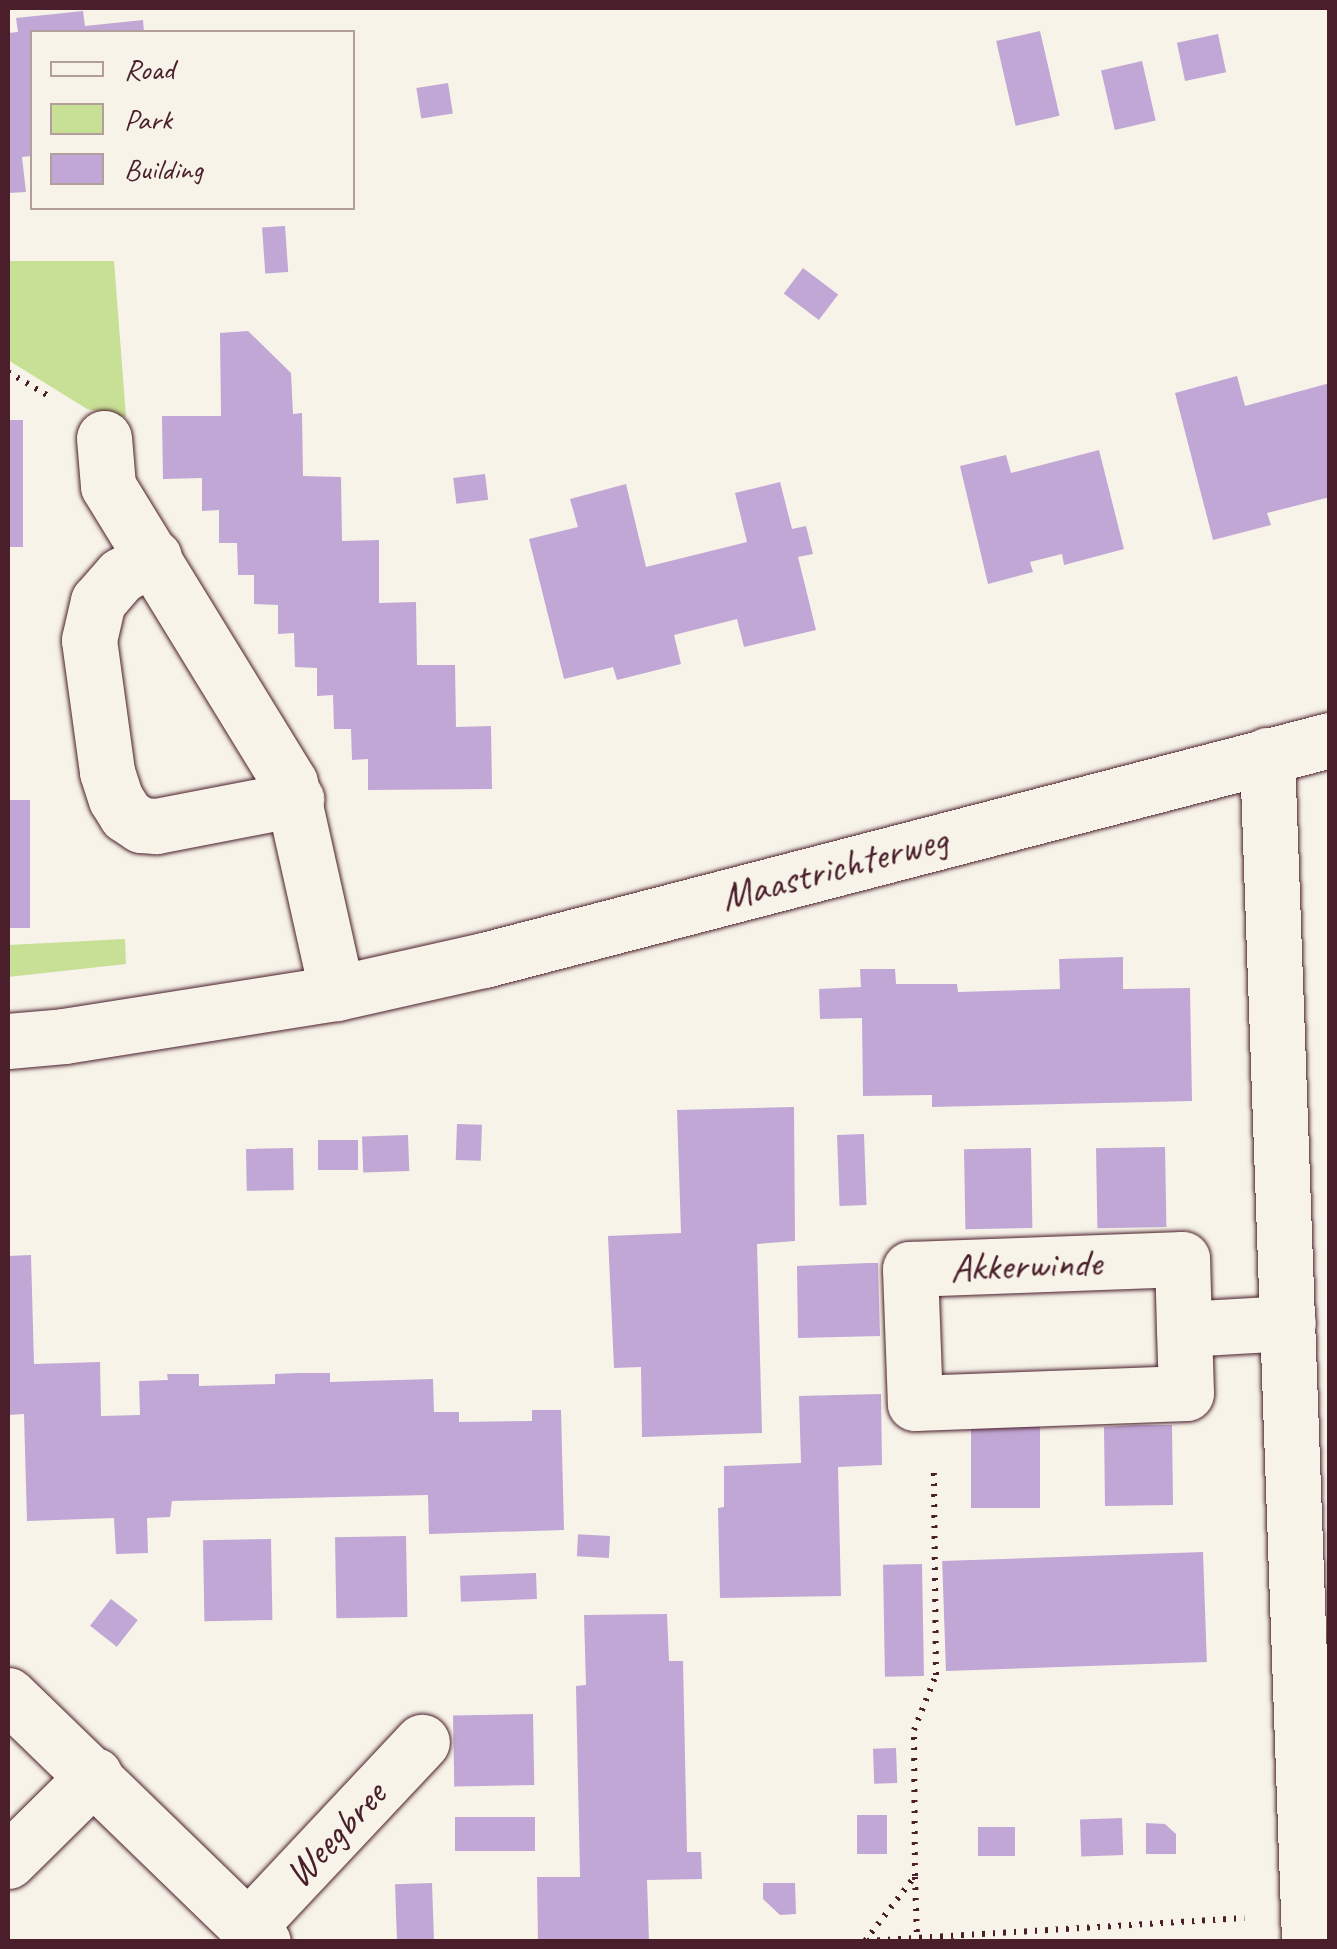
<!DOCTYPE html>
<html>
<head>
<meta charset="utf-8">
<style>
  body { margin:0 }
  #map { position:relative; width:1337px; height:1949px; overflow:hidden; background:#f7f3e8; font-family:Caveat,sans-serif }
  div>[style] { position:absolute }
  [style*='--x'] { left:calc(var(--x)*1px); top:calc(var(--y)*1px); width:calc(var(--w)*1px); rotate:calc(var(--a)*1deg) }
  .green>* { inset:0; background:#c8e096 }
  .building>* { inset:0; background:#c1a7d5; transform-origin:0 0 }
  .path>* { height:6px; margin-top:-3px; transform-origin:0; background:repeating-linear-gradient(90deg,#4a1f2b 0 2.5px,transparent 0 10.5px) }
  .roads { filter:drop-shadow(0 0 2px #4a1f2b) drop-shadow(0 0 2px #4a1f2b) }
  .minor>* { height:55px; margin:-27.5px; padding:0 27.5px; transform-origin:27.5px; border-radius:27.5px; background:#f7f3e8 }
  span { translate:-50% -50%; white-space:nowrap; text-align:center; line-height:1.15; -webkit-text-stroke:9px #f7f3e8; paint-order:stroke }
  .street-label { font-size:40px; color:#4a1f2b }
  .frame { position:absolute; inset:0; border:10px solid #4a1f2b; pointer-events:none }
  .legend { position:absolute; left:30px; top:30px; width:325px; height:180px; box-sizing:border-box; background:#f7f3e8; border:2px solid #b29e9c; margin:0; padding:12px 18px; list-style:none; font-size:30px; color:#4a1f2b }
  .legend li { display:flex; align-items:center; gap:20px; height:50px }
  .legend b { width:50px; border:2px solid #b29e9c }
</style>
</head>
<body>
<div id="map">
  <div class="green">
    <div style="clip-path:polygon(8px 261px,114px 261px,126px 417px,87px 409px,8px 360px)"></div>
    <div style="clip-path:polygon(125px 939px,126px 964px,8px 977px,8px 945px)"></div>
  </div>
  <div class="building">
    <div style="clip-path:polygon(83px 11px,85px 26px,143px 20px,144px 32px,32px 32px,32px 156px,22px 157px,26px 192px,8px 193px,8px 33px,18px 32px,16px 18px)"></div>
    <div style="left:1040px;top:31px;width:87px;height:45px;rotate:77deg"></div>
    <div style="left:1218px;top:34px;width:39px;height:42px;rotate:78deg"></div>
    <div style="left:1142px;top:61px;width:61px;height:42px;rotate:77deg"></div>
    <div style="left:448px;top:83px;width:31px;height:32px;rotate:81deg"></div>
    <div style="left:285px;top:226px;width:46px;height:23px;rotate:86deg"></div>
    <div style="left:803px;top:268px;width:44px;height:32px;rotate:37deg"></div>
    <div style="clip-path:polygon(248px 331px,291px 373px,293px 414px,302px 413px,303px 476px,341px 477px,342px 541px,379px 540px,379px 603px,416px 602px,417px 665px,455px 665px,456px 727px,491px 726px,492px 789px,368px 790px,368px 759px,352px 760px,351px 729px,334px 729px,333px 695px,317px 696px,317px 668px,295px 667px,294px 633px,278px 634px,278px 605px,254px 604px,254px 575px,238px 575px,237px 543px,219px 543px,219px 510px,202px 511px,202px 478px,163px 479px,162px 416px,221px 416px,220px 333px)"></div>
    <div style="clip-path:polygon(1237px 376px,1245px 406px,1330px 383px,1330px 497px,1267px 513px,1271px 525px,1213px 540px,1175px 393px)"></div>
    <div style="left:8px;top:420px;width:15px;height:127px"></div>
    <div style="clip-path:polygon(1099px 450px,1124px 549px,1064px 565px,1062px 554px,1030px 562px,1033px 572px,988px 584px,960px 466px,1006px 455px,1011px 473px)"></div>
    <div style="left:485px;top:474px;width:26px;height:32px;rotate:83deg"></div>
    <div style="clip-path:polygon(780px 482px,792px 529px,806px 526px,813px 554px,798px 557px,816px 630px,744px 647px,737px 619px,674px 635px,681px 664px,617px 680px,613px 667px,564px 679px,529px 539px,578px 527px,570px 499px,626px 484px,646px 567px,747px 542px,735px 493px)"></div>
    <div style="left:8px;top:800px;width:22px;height:128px"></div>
    <div style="clip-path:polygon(1123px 957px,1123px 989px,1190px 988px,1192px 1101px,932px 1107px,932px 1095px,863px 1096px,862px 1018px,820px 1019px,819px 989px,861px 987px,860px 969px,895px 969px,896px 984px,957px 984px,958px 992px,1060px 989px,1059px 959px)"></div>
    <div style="clip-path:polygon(794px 1107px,795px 1241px,757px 1244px,762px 1433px,642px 1437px,641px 1367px,614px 1368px,608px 1236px,681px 1233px,677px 1110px)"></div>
    <div style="left:457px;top:1124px;width:25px;height:36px;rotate:2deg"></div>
    <div style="left:864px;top:1134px;width:71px;height:27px;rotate:88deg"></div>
    <div style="left:408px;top:1135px;width:36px;height:46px;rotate:88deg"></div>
    <div style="left:358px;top:1140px;width:30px;height:40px;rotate:90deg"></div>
    <div style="left:1165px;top:1147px;width:80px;height:69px;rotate:89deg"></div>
    <div style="left:293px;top:1148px;width:42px;height:47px;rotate:89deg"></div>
    <div style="left:1031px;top:1148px;width:80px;height:67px;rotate:89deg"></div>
    <div style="clip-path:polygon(31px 1255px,34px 1364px,100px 1362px,101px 1416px,140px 1415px,139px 1381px,168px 1380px,167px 1374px,199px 1374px,199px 1386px,275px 1384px,275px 1374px,298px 1373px,330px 1373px,330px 1382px,433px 1379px,434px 1412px,459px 1412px,459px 1422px,532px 1421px,532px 1410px,561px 1410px,564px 1530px,429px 1534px,428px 1495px,172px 1501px,170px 1517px,147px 1518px,148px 1553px,116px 1554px,114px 1518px,27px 1521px,24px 1414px,8px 1415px,8px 1256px)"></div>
    <div style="clip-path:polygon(868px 1263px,878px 1263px,880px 1336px,798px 1338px,797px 1266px)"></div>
    <div style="clip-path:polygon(881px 1394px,882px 1465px,838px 1467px,841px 1596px,720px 1598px,718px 1508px,724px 1507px,724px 1466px,801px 1463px,799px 1396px)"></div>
    <div style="clip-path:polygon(1135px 1425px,1172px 1425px,1173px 1505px,1105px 1506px,1104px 1427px)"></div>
    <div style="left:971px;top:1427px;width:69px;height:81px"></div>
    <div style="left:406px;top:1536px;width:81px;height:71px;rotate:89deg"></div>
    <div style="left:610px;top:1536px;width:22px;height:32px;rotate:93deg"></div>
    <div style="left:271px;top:1539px;width:81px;height:68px;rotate:89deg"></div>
    <div style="left:1203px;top:1552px;width:110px;height:261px;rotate:88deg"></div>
    <div style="left:922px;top:1564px;width:112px;height:39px;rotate:89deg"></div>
    <div style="left:536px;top:1573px;width:26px;height:76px;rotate:88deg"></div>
    <div style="left:111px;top:1599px;width:34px;height:34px;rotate:38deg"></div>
    <div style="clip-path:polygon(667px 1614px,669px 1661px,683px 1661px,687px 1852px,701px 1852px,702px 1879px,647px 1880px,649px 1942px,538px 1942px,537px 1877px,580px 1877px,576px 1686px,586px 1685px,584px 1615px)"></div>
    <div style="left:533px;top:1714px;width:71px;height:80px;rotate:89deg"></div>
    <div style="left:896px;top:1748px;width:35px;height:23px;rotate:88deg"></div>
    <div style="left:887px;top:1815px;width:39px;height:30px;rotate:90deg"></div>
    <div style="left:535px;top:1817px;width:34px;height:80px;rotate:90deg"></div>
    <div style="left:1122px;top:1818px;width:37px;height:42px;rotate:88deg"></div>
    <div style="clip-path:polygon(1146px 1823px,1165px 1824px,1176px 1834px,1176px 1854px,1146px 1854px)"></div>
    <div style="left:1015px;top:1827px;width:29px;height:37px;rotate:90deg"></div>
    <div style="left:432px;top:1883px;width:59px;height:37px;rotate:88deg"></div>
    <div style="clip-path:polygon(763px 1883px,795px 1883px,796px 1914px,780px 1915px,763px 1899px)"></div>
  </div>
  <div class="path">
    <div style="--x:8;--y:372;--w:51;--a:30.6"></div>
    <div style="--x:915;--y:1877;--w:60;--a:88.1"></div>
    <div style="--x:865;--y:1941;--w:82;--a:-52.4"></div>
    <div style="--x:915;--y:1876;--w:146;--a:-90.4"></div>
    <div style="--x:914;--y:1730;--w:59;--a:-68.2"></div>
    <div style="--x:936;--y:1675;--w:207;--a:-90.6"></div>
    <div style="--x:867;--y:1941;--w:378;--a:-3.5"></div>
  </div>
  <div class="roads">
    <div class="minor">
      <div style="--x:104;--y:438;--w:48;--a:85.2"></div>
      <div style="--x:108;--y:486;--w:348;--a:58.5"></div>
      <div style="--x:290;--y:783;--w:215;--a:77.4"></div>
      <div style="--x:154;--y:557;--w:38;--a:151"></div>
      <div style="--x:121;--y:575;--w:35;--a:131"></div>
      <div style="--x:98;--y:601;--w:40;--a:103"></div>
      <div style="--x:89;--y:640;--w:133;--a:82.2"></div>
      <div style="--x:107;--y:772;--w:28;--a:72"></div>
      <div style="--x:116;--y:799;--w:19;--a:58"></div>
      <div style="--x:126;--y:815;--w:18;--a:34"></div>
      <div style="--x:141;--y:825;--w:15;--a:4"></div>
      <div style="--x:156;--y:826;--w:143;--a:-10.9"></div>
      <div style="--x:1267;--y:755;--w:1188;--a:87.97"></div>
      <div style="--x:8;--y:1041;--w:56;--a:-5.1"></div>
      <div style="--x:64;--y:1036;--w:276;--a:-9"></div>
      <div style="--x:337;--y:993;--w:151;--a:-12.7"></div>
      <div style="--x:484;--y:960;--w:874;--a:-14.58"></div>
      <div style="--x:1184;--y:1329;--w:70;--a:-91.6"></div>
      <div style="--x:1182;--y:1259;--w:272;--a:177.9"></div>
      <div style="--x:910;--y:1269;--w:134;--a:87.9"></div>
      <div style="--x:915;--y:1403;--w:271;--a:-2.1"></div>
      <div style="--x:1186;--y:1393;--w:64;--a:-91.8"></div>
      <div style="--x:1184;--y:1329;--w:104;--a:-3.3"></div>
      <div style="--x:8;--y:1695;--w:355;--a:44.1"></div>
      <div style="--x:8;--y:1861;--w:122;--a:-44.7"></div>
      <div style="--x:248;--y:1927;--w:254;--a:-46.8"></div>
    </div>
  </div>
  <div class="street-label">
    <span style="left:834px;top:868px;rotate:-15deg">Maastrichterweg</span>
    <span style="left:1026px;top:1265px;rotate:-2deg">Akkerwinde</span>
    <span style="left:335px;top:1834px;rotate:-47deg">Weegbree</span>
  </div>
  <div class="frame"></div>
  <ul class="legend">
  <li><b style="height:12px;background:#f7f3e8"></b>Road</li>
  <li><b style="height:28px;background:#c8e096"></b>Park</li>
  <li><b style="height:28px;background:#c1a7d5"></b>Building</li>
  </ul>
</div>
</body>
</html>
